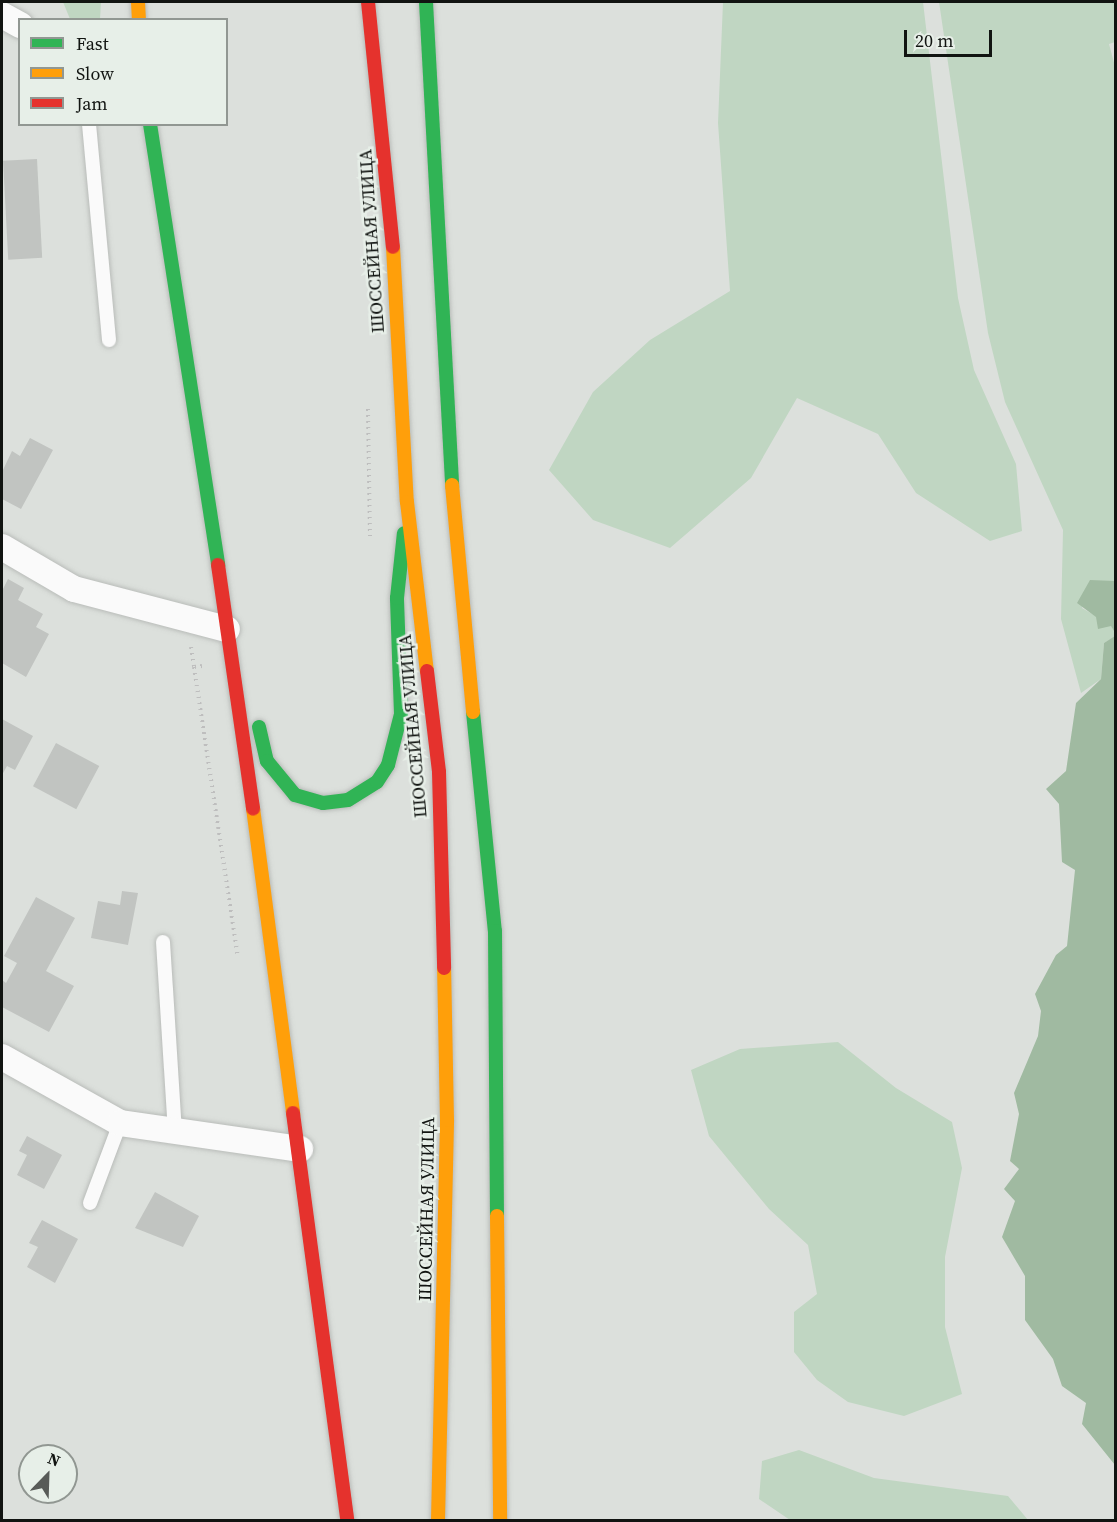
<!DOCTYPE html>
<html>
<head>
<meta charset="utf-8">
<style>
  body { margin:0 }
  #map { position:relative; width:1117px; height:1522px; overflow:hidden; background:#dce0dc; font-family:"Source Serif 4",serif }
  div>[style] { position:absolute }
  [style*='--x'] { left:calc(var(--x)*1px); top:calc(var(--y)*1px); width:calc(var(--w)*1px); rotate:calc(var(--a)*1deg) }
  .green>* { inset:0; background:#c0d6c2 }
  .water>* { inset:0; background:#a0baa1 }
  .building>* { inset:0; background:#c1c4c1; transform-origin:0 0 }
  .path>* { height:4px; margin-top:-2px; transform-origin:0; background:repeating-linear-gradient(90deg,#bebebe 0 1.5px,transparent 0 6px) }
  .roads { filter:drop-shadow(0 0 2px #b9bcb9) drop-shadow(0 0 2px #b9bcb9) }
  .lane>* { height:14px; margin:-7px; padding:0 7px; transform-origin:7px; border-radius:7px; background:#fafafa }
  .street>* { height:26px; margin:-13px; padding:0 13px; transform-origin:13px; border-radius:13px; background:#fafafa }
  .fast>* { height:14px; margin:-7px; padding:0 7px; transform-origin:7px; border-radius:7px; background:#30b455 }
  .slow>* { height:14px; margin:-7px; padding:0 7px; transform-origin:7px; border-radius:7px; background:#ff9f0a }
  .jam>* { height:14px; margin:-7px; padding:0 7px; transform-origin:7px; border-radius:7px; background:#e5322d }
  span { translate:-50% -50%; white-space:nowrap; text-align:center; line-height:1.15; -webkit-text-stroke:5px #e7efe8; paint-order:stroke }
  .street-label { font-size:18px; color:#111411 }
  .frame { position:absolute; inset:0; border:3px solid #111411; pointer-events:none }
  .legend { position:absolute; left:18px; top:18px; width:210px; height:108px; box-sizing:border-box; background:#e7efe8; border:2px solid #919792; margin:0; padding:8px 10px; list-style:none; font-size:18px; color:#111411 }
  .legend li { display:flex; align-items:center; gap:12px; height:30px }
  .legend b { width:30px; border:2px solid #919792 }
  .north { position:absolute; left:18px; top:1444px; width:60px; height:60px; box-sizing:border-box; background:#e7efe8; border:2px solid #919792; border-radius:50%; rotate:23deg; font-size:16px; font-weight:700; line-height:24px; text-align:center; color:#111411 }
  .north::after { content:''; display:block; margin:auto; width:21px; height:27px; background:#585b58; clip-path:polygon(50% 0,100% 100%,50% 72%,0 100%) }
  .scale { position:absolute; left:904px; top:30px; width:88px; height:27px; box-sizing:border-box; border:3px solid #111411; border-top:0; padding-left:8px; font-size:18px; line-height:21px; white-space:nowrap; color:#111411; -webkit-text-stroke:4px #e7efe8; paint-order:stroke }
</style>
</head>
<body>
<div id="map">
  <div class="green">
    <div style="clip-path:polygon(63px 2px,101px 2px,100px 19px,70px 19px)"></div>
    <div style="clip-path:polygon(723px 2px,923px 2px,958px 298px,974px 370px,1016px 464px,1022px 531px,990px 541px,916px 493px,878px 434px,797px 398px,751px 478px,670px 548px,593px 520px,549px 470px,593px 392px,650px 340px,730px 291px,718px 123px)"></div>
    <div style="clip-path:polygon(939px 2px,1115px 2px,1115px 42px,1109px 44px,1116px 70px,1115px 581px,1090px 581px,1082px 608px,1111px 625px,1116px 636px,1104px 643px,1101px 679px,1081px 693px,1061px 619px,1063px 530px,1005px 402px,988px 333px)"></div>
    <div style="clip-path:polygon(838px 1042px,896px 1088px,952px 1122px,962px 1168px,945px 1257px,945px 1327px,962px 1394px,904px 1416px,848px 1402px,817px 1380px,794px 1352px,794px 1312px,817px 1294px,808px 1245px,769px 1209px,709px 1136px,691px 1070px,740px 1049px)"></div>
    <div style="clip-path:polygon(799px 1450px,874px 1478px,1008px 1496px,1028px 1520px,790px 1520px,759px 1499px,762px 1461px)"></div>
  </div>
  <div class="water">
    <div style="clip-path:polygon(1090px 580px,1115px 581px,1115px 633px,1111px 626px,1098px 629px,1096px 617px,1077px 603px)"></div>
    <div style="clip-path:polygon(1115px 636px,1115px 1465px,1082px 1424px,1086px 1403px,1062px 1386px,1053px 1359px,1025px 1320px,1025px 1276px,1002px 1237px,1015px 1201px,1004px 1189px,1019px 1169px,1010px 1161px,1019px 1114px,1014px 1093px,1038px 1036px,1041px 1011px,1035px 994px,1056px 955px,1067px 946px,1075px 870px,1062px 862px,1059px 804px,1046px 789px,1066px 771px,1076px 703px,1101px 679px,1104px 643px)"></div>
  </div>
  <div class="building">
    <div style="left:37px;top:159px;width:99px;height:34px;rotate:87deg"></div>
    <div style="clip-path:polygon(30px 438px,53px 450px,21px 509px,2px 499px,2px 472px,12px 451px,20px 456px)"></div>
    <div style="clip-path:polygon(8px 579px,24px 588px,18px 600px,43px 614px,36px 627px,49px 634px,26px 677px,2px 663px,2px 591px)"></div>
    <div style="clip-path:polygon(2px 719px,33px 736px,15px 770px,7px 766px,2px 775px)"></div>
    <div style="left:56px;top:743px;width:49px;height:49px;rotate:28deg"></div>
    <div style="clip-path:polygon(122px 891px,138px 893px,128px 945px,91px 938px,98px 901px,120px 905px)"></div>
    <div style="clip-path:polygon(36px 897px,75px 918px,46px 971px,74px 986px,49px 1032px,2px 1007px,2px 980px,6px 983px,17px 963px,4px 956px)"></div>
    <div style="clip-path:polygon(27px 1136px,62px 1155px,44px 1189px,17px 1175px,27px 1155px,19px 1151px)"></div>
    <div style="clip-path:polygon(155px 1192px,199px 1216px,183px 1247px,135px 1228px)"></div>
    <div style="clip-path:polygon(42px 1220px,78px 1239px,55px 1283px,27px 1267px,38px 1247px,29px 1243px)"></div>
  </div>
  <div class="path">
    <div style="--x:368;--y:409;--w:127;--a:89.1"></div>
    <div style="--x:191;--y:647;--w:20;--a:81"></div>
    <div style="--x:202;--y:666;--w:8;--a:173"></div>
    <div style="--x:194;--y:667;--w:293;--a:81.4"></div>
  </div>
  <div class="roads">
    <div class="lane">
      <div style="--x:89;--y:124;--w:217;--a:84.7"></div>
      <div style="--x:163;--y:942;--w:189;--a:86.4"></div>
      <div style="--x:90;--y:1203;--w:85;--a:-69.4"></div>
    </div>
    <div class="street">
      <div style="--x:2;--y:15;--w:21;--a:29"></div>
      <div style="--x:2;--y:547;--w:83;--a:30.3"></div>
      <div style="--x:74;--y:589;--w:158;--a:14.7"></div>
      <div style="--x:2;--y:1057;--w:135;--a:29.2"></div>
      <div style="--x:120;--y:1123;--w:182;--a:8.2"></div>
    </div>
    <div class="fast">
      <div style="--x:426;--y:2;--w:484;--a:86.9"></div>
      <div style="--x:150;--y:124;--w:446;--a:81.2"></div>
      <div style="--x:473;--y:712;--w:220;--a:84.3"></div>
      <div style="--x:495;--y:931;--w:285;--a:89.6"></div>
      <div style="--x:259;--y:727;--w:35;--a:77"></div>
      <div style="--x:267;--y:761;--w:44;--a:50.5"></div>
      <div style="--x:295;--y:795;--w:29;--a:16"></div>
      <div style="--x:323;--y:803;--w:25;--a:-7"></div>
      <div style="--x:348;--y:800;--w:34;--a:-32"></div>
      <div style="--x:377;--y:782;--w:20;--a:-57"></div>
      <div style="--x:388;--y:765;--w:53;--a:-75.7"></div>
      <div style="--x:401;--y:714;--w:116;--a:-92"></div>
      <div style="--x:397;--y:598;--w:65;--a:-83.9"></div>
    </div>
    <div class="slow">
      <div style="--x:138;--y:2;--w:18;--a:87"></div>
      <div style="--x:393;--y:247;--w:255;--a:86.9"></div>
      <div style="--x:407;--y:502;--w:170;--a:83.3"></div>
      <div style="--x:452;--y:485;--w:228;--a:84.7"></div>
      <div style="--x:253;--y:808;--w:308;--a:82.5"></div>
      <div style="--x:497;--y:1216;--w:304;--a:89.4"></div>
      <div style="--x:438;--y:1520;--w:400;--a:-88.7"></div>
      <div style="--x:447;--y:1120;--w:152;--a:-91.1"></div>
    </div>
    <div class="jam">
      <div style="--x:368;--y:2;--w:246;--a:84.2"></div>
      <div style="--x:218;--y:565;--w:246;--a:81.8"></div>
      <div style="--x:427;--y:671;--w:102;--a:83.2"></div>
      <div style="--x:439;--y:772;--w:196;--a:88.5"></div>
      <div style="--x:293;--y:1113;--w:411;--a:82.4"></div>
    </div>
  </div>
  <div class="street-label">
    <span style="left:372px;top:241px;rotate:-94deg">ШОССЕЙНАЯ УЛИЦА</span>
    <span style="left:413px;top:726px;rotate:-95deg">ШОССЕЙНАЯ УЛИЦА</span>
    <span style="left:427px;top:1209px;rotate:-89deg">ШОССЕЙНАЯ УЛИЦА</span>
  </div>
  <div class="frame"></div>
  <ul class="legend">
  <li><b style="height:8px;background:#30b455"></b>Fast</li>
  <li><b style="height:8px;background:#ff9f0a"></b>Slow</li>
  <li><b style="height:8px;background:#e5322d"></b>Jam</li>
  </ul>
  <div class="north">N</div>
  <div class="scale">20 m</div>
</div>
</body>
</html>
